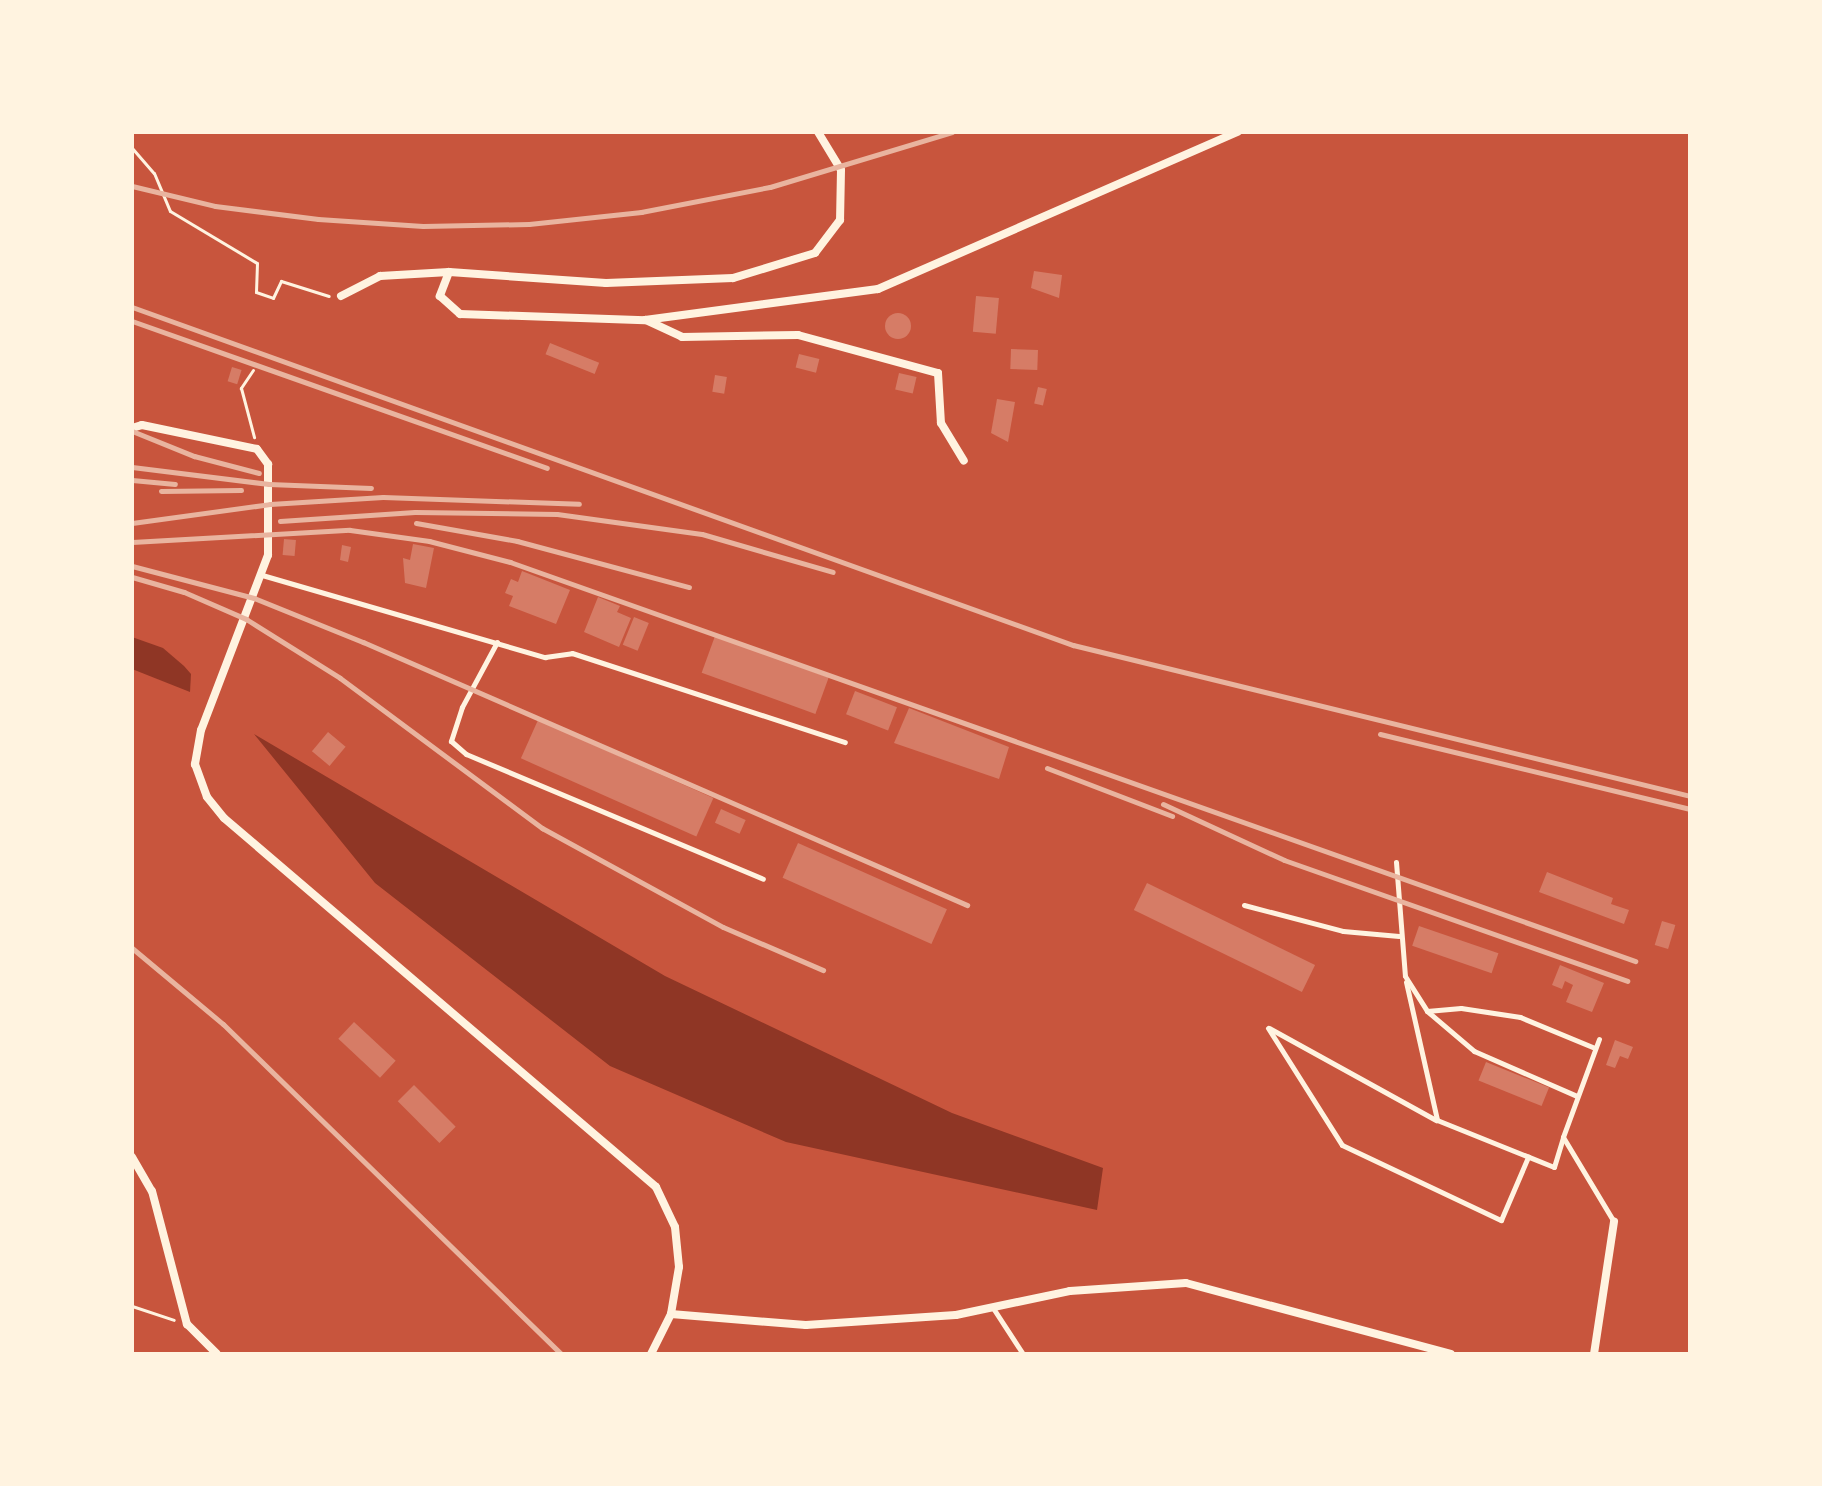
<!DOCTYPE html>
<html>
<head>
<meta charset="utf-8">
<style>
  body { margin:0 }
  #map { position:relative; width:1822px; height:1486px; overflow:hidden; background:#c8553d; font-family:"Noto Sans",sans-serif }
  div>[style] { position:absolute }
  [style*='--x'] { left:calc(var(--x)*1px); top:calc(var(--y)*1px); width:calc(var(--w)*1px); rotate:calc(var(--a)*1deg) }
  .water>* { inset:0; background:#8f3625 }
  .building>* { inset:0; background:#d67c66; transform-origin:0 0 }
  .round { border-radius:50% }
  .path>* { height:3px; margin:-1.5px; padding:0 1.5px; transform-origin:1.5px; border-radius:1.5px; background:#fff3e0 }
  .service>* { height:5px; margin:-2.5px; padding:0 2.5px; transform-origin:2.5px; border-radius:2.5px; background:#fff3e0 }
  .minor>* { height:8px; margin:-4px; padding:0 4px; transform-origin:4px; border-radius:4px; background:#fff3e0 }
  .rail>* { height:5px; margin:-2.5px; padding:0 2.5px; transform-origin:2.5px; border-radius:2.5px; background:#e9b49f }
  span { translate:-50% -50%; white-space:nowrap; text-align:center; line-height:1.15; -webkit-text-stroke:7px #fff3e0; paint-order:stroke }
  .frame { position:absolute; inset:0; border:134px solid #fff3e0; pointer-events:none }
</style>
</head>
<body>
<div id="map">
  <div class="water">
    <div style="clip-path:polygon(132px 637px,163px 648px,184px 666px,191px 674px,190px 692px,132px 669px)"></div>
    <div style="clip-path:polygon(254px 734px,665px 976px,952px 1113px,1103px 1168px,1097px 1210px,786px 1142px,610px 1066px,375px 883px)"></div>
  </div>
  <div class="building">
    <div style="clip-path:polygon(1034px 271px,1062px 275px,1059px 298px,1031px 288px)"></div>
    <div style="left:976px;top:296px;width:23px;height:36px;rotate:5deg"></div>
    <div class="round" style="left:885px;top:313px;width:26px;height:26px"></div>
    <div style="left:550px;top:343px;width:53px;height:12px;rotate:22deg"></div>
    <div style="left:1011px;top:349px;width:27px;height:20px;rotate:2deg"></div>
    <div style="left:799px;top:354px;width:21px;height:14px;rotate:14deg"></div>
    <div style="left:232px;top:367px;width:10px;height:15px;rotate:17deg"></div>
    <div style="left:899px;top:373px;width:18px;height:17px;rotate:13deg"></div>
    <div style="left:715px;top:375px;width:12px;height:17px;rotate:9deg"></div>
    <div style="left:1038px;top:387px;width:9px;height:17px;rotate:13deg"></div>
    <div style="clip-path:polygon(997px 399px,1015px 402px,1008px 442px,991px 433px)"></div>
    <div style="left:284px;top:539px;width:12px;height:16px;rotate:5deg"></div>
    <div style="clip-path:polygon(413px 544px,434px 548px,426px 588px,405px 583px,403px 558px,410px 560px)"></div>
    <div style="clip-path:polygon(342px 545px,351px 547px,348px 562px,340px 560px)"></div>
    <div style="clip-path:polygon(522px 571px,570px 590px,556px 624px,509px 606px,513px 596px,505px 593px,511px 579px,518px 582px)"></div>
    <div style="clip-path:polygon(598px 597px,620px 606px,617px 612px,631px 618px,619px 647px,584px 632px)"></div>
    <div style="left:634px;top:617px;width:16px;height:30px;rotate:22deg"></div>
    <div style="left:715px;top:636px;width:121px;height:39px;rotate:20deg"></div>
    <div style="left:855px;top:691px;width:45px;height:25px;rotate:21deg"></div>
    <div style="clip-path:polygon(909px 708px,1009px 747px,999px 779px,894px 743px)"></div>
    <div style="left:538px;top:720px;width:192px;height:42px;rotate:24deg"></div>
    <div style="left:328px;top:732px;width:23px;height:25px;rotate:40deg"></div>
    <div style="left:721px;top:809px;width:27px;height:15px;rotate:24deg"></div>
    <div style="left:798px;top:843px;width:163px;height:38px;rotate:24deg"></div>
    <div style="clip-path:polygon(1547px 872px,1613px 898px,1611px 904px,1629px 910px,1624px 924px,1539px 892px)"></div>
    <div style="left:1147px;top:883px;width:187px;height:30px;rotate:26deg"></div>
    <div style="left:1662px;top:921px;width:14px;height:25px;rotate:17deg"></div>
    <div style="left:1419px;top:926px;width:84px;height:21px;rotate:19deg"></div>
    <div style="clip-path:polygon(1560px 965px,1604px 983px,1592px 1012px,1566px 1002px,1573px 985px,1565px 981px,1562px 989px,1552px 985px)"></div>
    <div style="left:354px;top:1022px;width:57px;height:23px;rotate:43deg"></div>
    <div style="clip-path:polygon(1615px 1040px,1633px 1047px,1628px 1059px,1620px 1056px,1615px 1068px,1606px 1065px)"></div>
    <div style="left:1486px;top:1062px;width:68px;height:20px;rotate:22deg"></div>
    <div style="left:414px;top:1085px;width:59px;height:23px;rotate:45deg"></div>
  </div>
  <div class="path">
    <div style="--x:132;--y:148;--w:33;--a:49"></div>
    <div style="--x:154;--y:173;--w:41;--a:67.2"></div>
    <div style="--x:170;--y:211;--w:101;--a:30.9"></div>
    <div style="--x:257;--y:263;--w:29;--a:92"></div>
    <div style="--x:256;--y:292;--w:18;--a:19"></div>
    <div style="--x:273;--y:298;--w:19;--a:-65"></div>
    <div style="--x:281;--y:281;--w:50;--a:17.4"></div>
    <div style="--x:253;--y:370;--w:22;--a:124"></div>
    <div style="--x:241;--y:388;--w:51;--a:75.1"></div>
    <div style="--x:132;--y:1306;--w:44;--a:18.4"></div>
  </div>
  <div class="service">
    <div style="--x:262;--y:575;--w:295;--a:16.2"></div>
    <div style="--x:545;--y:657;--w:27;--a:-8"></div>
    <div style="--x:572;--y:653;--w:287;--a:18.1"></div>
    <div style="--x:497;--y:642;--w:74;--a:118.3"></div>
    <div style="--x:462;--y:707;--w:36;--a:108"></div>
    <div style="--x:451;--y:741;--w:20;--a:41"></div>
    <div style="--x:466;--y:754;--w:322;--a:22.8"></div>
    <div style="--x:1396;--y:862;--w:114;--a:85.5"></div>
    <div style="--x:1405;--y:976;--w:41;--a:57.8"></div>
    <div style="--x:1427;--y:1011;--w:62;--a:40.4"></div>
    <div style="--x:1474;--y:1051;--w:112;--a:23.6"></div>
    <div style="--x:1244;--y:905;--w:102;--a:14.7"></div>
    <div style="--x:1343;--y:931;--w:56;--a:5.1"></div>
    <div style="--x:1406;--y:982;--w:141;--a:77.3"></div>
    <div style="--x:1437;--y:1120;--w:126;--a:21.9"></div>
    <div style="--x:1554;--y:1167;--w:31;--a:-73"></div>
    <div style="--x:1427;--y:1011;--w:34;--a:-5"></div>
    <div style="--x:1461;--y:1008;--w:60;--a:8.7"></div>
    <div style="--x:1520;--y:1017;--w:81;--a:22.5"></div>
    <div style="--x:1268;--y:1028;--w:138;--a:57.7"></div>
    <div style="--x:1342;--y:1145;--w:176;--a:25.3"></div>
    <div style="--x:1501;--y:1220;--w:69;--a:-66.8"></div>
    <div style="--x:1269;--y:1028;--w:191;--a:28.9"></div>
    <div style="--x:1599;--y:1039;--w:104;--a:110.2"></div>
    <div style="--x:1563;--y:1137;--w:99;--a:59"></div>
    <div style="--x:993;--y:1308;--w:55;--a:56.9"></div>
  </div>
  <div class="minor">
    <div style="--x:818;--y:132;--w:44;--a:58.8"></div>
    <div style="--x:841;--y:170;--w:50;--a:91.1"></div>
    <div style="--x:840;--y:220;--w:41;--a:127.1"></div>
    <div style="--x:815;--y:253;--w:86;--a:163"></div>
    <div style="--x:733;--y:278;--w:127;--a:177.7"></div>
    <div style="--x:606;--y:283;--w:157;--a:-176"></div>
    <div style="--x:449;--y:272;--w:26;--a:111"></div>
    <div style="--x:440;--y:296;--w:27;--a:42"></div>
    <div style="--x:460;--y:314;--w:185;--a:1.9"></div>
    <div style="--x:645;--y:320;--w:235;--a:-7.6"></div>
    <div style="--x:878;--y:289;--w:393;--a:-23.6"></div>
    <div style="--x:341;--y:296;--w:44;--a:-27.1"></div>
    <div style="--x:380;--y:276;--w:69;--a:-3.3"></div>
    <div style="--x:646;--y:320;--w:40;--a:25"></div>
    <div style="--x:682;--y:337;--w:116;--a:-1"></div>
    <div style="--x:798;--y:335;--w:145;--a:15.2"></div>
    <div style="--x:938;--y:373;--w:50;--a:86.6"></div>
    <div style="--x:941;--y:423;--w:44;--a:58.8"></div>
    <div style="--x:132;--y:428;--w:10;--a:-17"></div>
    <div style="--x:142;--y:425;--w:117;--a:11.8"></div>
    <div style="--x:257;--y:449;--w:19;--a:54"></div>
    <div style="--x:268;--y:464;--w:91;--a:90"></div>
    <div style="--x:268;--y:555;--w:187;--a:110.9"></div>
    <div style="--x:201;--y:730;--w:35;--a:100"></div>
    <div style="--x:195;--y:764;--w:35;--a:70"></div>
    <div style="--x:207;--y:797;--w:27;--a:51"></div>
    <div style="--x:224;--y:818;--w:568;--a:40.5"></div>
    <div style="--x:656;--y:1187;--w:44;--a:64.6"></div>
    <div style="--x:675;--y:1227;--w:40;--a:84.3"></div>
    <div style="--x:679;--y:1267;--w:48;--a:99.7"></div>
    <div style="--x:671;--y:1314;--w:45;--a:116.6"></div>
    <div style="--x:132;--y:1157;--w:39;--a:60"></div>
    <div style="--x:152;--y:1191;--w:138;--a:75.3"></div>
    <div style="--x:187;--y:1324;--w:42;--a:45"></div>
    <div style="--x:671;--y:1314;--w:135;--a:4.7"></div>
    <div style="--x:806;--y:1325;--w:150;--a:-3.8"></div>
    <div style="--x:956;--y:1315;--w:116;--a:-11.9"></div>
    <div style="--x:1070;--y:1291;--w:116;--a:-3.9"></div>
    <div style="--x:1186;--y:1283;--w:274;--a:15"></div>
    <div style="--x:1594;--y:1354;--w:134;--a:-81.4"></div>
  </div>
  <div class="rail">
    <div style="--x:132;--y:186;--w:85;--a:13.5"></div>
    <div style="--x:215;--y:206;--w:104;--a:7.2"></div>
    <div style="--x:318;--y:219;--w:105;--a:3.8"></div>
    <div style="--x:423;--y:226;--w:106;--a:-1.1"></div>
    <div style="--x:529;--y:224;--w:113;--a:-6.1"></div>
    <div style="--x:641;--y:212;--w:131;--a:-11"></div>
    <div style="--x:770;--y:187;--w:190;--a:-16.8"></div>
    <div style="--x:132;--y:307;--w:1000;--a:19.76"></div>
    <div style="--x:1073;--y:645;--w:635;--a:13.75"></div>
    <div style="--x:132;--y:321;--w:440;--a:19.5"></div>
    <div style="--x:132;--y:431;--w:67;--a:22"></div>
    <div style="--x:194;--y:456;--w:67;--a:14.7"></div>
    <div style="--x:132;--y:467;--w:138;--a:7.1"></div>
    <div style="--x:269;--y:484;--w:102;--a:2.2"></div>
    <div style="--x:132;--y:480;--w:43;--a:5.3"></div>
    <div style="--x:161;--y:491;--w:80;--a:-0.7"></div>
    <div style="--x:280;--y:521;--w:135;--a:-3.8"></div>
    <div style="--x:415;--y:512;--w:142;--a:0.8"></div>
    <div style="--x:557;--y:514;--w:146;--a:7.9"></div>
    <div style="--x:702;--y:534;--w:136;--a:16.2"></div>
    <div style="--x:132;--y:523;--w:139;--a:-7.8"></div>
    <div style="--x:270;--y:504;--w:113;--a:-3.5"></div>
    <div style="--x:383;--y:497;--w:196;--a:2"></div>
    <div style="--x:416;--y:523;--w:103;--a:10.1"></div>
    <div style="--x:517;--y:541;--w:178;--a:15"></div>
    <div style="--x:132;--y:542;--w:218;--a:-3.2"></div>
    <div style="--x:350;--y:530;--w:80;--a:7.9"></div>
    <div style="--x:429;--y:541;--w:84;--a:14.5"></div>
    <div style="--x:510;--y:562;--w:1194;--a:19.53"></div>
    <div style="--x:132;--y:566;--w:126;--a:14.7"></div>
    <div style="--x:254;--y:598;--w:118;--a:22"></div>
    <div style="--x:363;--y:642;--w:659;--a:23.53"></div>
    <div style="--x:132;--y:577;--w:54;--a:16.1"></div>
    <div style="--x:184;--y:592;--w:68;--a:23.5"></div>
    <div style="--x:246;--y:619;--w:111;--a:32.1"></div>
    <div style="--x:340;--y:678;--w:252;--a:36.6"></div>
    <div style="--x:542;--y:828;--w:206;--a:28.7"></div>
    <div style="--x:723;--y:927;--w:109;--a:23.3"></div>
    <div style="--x:1380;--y:734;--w:319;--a:13.6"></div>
    <div style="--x:1047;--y:768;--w:134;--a:21"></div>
    <div style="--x:1163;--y:804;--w:133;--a:24.8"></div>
    <div style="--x:1284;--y:860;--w:364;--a:19.4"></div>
    <div style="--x:132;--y:948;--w:119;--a:39.9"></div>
    <div style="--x:223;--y:1024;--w:472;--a:44.3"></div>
  </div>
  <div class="frame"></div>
</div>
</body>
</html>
